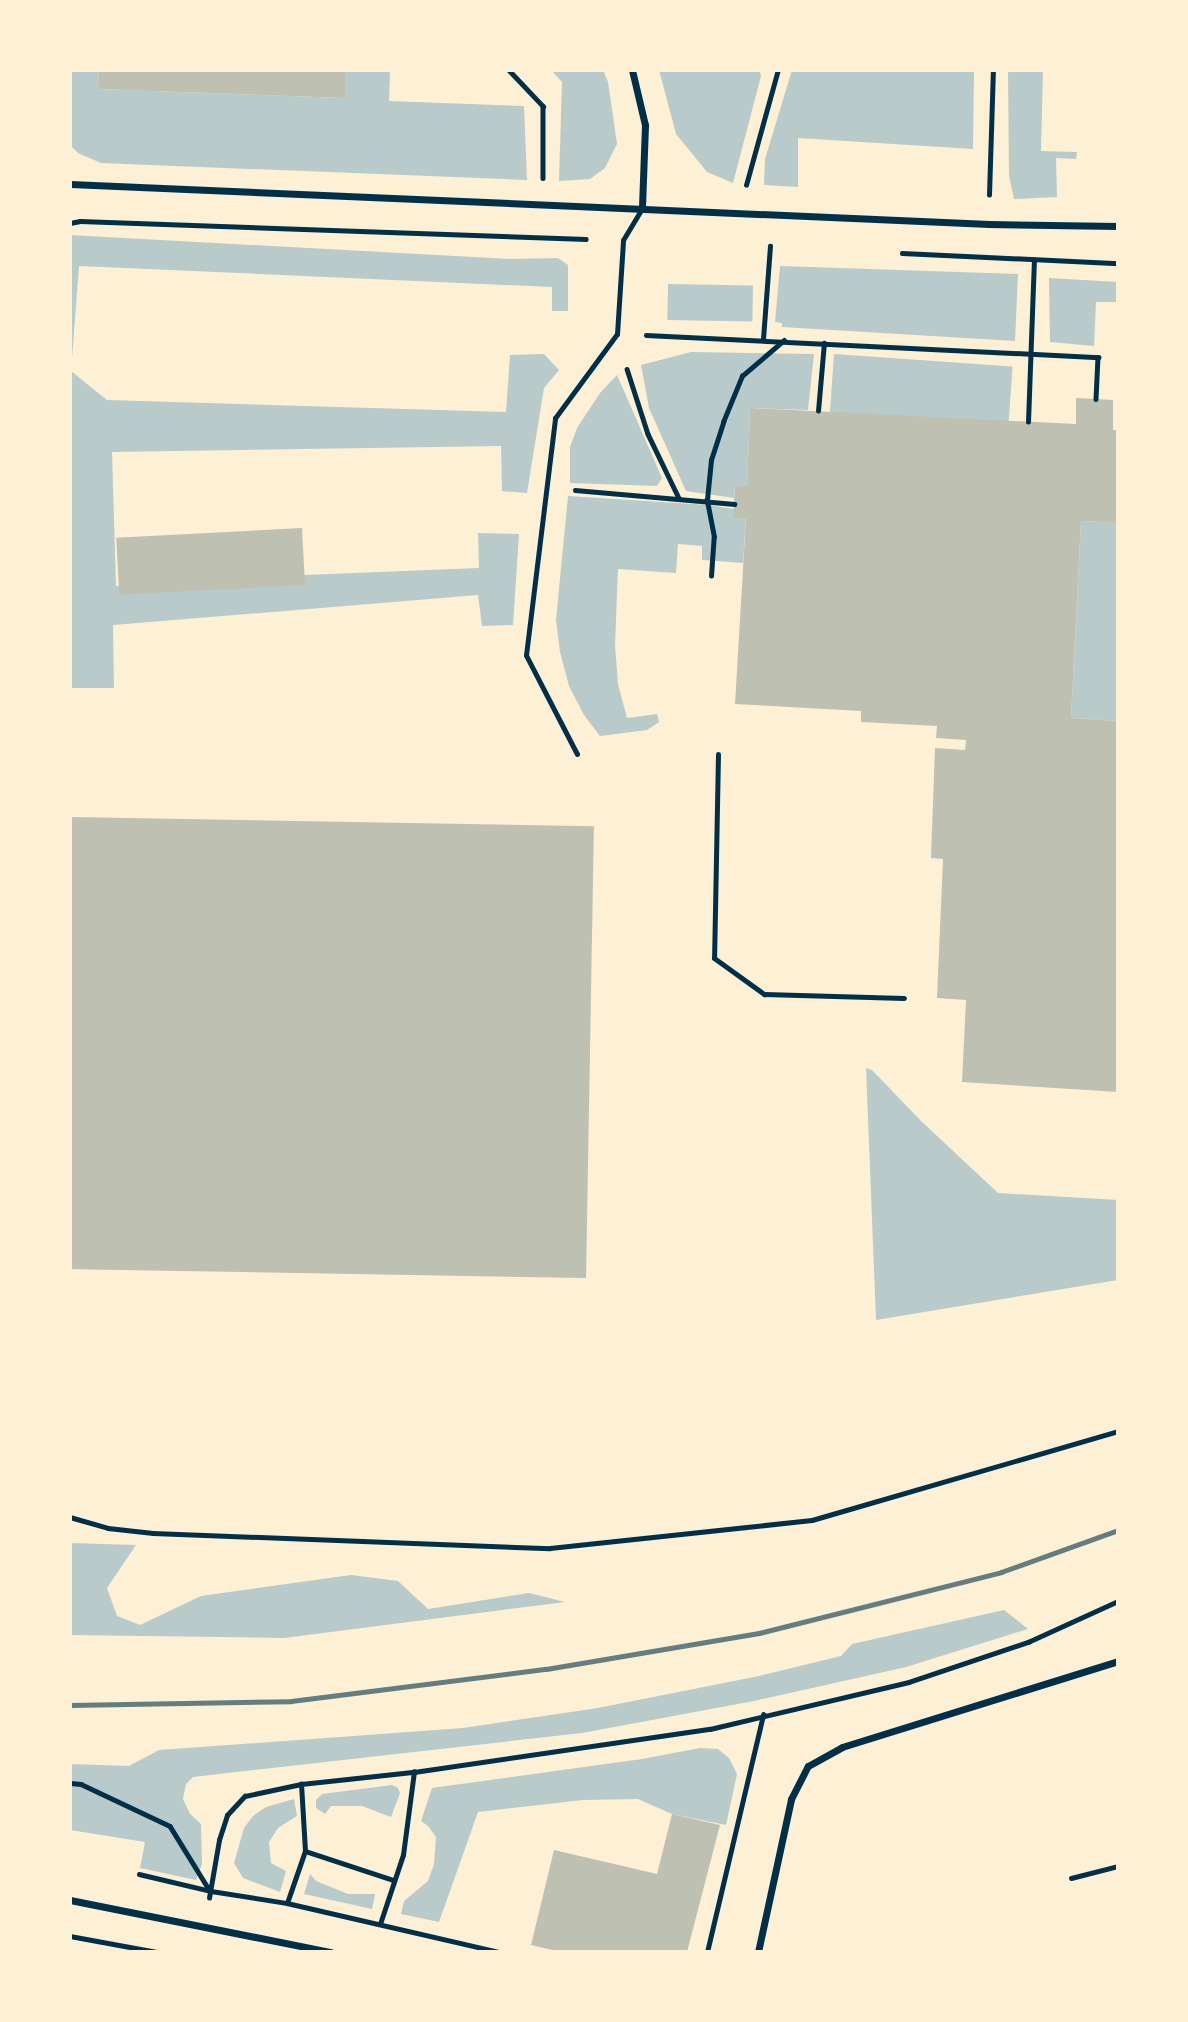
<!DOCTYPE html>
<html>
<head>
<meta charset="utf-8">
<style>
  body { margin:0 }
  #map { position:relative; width:1188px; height:2022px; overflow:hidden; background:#fdf0d5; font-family:Lato,sans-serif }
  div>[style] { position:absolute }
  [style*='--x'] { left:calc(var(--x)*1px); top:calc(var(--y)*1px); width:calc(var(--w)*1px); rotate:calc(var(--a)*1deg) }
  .green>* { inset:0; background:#b9caca; transform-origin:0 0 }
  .building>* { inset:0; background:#bec0b2; transform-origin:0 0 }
  .path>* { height:4.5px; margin:-2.25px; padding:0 2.25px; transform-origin:2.25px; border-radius:2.25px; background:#003049 }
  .service>* { height:5px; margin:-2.5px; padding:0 2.5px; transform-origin:2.5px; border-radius:2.5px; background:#003049 }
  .minor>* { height:7px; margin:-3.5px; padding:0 3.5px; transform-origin:3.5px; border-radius:3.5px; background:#003049 }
  .rail>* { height:5px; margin:-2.5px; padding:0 2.5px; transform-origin:2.5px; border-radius:2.5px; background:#657d81 }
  span { translate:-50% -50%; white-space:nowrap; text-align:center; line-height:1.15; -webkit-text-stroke:5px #fdf0d5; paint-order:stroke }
  .frame { position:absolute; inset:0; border:72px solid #fdf0d5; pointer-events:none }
</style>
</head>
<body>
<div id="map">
  <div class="green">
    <div style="clip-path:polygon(70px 70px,99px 70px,98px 89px,344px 98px,345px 70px,390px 70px,389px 101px,524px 106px,527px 180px,101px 163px,78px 153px,70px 145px)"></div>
    <div style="clip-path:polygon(551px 70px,603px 70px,608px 82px,617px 144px,605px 168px,590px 179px,559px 181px,562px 82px)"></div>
    <div style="clip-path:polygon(659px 70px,759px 70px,761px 76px,733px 183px,707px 172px,676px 134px)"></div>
    <div style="clip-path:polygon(792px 70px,974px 70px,973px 149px,798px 138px,798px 187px,764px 185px,765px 159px)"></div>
    <div style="clip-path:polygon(1008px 70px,1043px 70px,1041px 151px,1077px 152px,1076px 159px,1056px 158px,1057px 197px,1014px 199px,1009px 176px)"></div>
    <div style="clip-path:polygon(70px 235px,510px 259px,558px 258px,568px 265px,568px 311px,552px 311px,552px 287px,79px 266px,71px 371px,107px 400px,506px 412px,510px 355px,544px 354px,559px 370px,544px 388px,527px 493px,502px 491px,501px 446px,112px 452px,116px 586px,304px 585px,304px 575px,479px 568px,478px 533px,519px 534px,513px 625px,482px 626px,478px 595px,113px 625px,114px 688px,70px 688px)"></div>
    <div style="clip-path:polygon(780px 266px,1018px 274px,1015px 341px,782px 327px,782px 323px,775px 322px)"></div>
    <div style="clip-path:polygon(1049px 278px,1118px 282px,1118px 302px,1096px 302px,1094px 346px,1050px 342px)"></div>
    <div style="left:668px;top:284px;width:85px;height:36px;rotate:1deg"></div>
    <div style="clip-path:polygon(691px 352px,814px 354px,808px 410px,750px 408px,747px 486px,735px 485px,734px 498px,686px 491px,649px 408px,641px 365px)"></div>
    <div style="left:834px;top:354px;width:179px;height:59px;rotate:4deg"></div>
    <div style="clip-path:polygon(617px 375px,662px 478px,657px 486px,570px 483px,570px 447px,577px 428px,600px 393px)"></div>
    <div style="clip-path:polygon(568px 496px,708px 505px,734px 509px,733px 518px,746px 518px,743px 563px,702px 560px,702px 546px,678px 544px,676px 573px,618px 569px,615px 645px,618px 684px,627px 718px,657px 714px,659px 722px,647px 730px,600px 736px,584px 715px,569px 686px,560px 652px,556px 620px)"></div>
    <div style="clip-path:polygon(1081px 521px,1118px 523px,1118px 721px,1071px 718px)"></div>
    <div style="clip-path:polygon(866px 1068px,872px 1070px,921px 1121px,998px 1193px,1118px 1200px,1118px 1280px,876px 1320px)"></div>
    <div style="clip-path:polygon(70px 1543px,136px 1545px,107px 1588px,117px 1616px,140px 1625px,201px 1596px,351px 1575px,398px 1581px,428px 1609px,529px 1593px,565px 1602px,284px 1638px,70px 1635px)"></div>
    <div style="clip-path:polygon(1004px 1610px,1028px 1629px,906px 1667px,754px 1701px,582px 1733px,193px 1777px,186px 1784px,183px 1799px,190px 1814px,201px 1824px,202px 1864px,196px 1880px,140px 1868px,145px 1842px,70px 1830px,70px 1764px,129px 1766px,159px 1750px,463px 1728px,598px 1708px,759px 1676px,841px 1656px,852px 1644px)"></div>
    <div style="clip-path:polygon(700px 1748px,718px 1749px,729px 1758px,737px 1774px,726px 1825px,672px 1814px,638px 1799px,583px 1800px,478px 1812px,439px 1922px,401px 1914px,404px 1901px,428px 1881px,434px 1864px,436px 1837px,428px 1826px,421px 1821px,432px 1788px,642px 1759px)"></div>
    <div style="clip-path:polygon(392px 1785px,398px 1788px,400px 1793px,391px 1817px,362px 1806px,331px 1806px,325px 1814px,316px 1808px,316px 1800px,322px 1794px)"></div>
    <div style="clip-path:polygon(294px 1799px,297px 1816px,278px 1828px,269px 1842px,271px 1863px,286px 1871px,280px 1892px,243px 1878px,234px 1863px,244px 1828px,253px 1816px,266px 1807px)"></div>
    <div style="clip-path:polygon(310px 1874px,316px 1881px,348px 1894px,375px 1894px,372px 1909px,304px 1894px)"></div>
  </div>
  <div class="building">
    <div style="clip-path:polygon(99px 70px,345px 70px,345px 98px,98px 89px)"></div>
    <div style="clip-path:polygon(1076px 398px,1113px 400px,1113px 430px,1118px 430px,1118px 523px,1081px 521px,1071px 718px,1118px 721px,1118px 1092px,962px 1082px,966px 1000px,937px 998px,943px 859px,931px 858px,935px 748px,965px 750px,966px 740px,936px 738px,937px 726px,861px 722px,861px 711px,735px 704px,746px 518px,733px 518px,735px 485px,747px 486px,750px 408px,1076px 424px)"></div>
    <div style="left:302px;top:528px;width:57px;height:186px;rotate:87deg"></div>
    <div style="left:70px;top:817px;width:524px;height:452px;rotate:1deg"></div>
    <div style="clip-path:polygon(672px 1814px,720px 1825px,687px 1952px,561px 1952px,531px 1945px,554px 1850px,657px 1874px)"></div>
  </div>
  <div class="path">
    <div style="--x:509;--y:70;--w:50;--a:46.6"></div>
    <div style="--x:543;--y:106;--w:72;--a:90"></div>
    <div style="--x:746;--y:185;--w:119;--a:-74.5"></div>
    <div style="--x:989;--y:195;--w:125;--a:-88.2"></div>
    <div style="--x:70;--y:223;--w:10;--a:-11"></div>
    <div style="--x:80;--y:221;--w:506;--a:2.04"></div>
    <div style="--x:902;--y:253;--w:216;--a:2.7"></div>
    <div style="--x:646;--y:335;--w:453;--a:2.8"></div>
    <div style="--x:1098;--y:357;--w:42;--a:92.7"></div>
    <div style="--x:763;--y:339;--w:93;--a:-85.7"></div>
    <div style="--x:627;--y:369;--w:68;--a:72.1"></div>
    <div style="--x:648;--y:434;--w:71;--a:64.2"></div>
    <div style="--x:818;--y:411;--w:68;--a:-85"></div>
    <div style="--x:1028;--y:422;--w:162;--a:-87.9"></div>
    <div style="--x:575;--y:490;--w:160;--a:5"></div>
    <div style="--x:711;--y:576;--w:39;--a:-86"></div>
    <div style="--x:714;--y:537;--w:38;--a:-101"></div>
    <div style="--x:707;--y:500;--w:40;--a:-84.3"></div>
    <div style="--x:711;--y:460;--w:40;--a:-72"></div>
    <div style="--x:723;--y:422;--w:50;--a:-67.6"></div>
    <div style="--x:742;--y:376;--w:55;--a:-40.6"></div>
    <div style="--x:70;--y:1517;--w:40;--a:16"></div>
    <div style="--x:108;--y:1528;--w:45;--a:6.3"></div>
    <div style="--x:153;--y:1533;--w:397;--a:2.2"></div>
    <div style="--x:550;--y:1548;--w:263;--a:-6.1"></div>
    <div style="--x:812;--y:1520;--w:319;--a:-16.2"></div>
    <div style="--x:70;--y:1783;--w:11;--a:5"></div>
    <div style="--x:81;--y:1784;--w:98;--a:25.3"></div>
    <div style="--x:170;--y:1826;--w:76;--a:58.4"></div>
    <div style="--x:305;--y:1851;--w:93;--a:18.2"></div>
    <div style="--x:139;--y:1874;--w:74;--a:13.3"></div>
    <div style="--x:211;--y:1891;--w:77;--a:9"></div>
    <div style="--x:287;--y:1903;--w:218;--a:13"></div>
    <div style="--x:209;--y:1898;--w:59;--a:-80.2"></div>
    <div style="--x:219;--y:1840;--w:26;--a:-72"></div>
    <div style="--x:227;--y:1815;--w:26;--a:-47"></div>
    <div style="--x:245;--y:1796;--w:57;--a:-12.1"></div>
    <div style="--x:301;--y:1784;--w:114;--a:-6.1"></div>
    <div style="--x:414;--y:1772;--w:299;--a:-8.3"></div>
    <div style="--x:710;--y:1729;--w:204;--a:-13.3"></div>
    <div style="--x:909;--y:1682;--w:126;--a:-18.6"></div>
    <div style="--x:1028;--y:1642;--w:99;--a:-24.5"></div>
    <div style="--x:287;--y:1903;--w:55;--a:-70.9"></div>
    <div style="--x:305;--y:1851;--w:67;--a:-93.4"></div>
    <div style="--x:380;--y:1924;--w:73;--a:-71.6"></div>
    <div style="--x:403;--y:1855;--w:84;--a:-82.5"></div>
    <div style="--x:70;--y:1936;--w:88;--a:10.4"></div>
    <div style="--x:707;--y:1952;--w:244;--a:-76.7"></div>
  </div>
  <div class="service">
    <div style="--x:577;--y:754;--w:111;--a:-117.3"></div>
    <div style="--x:526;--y:655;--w:239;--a:-83"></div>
    <div style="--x:555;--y:418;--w:104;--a:-53.6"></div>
    <div style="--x:617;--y:334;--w:94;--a:-86.3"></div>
    <div style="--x:623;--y:240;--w:37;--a:-59"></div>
    <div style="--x:718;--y:754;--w:204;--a:91.1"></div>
    <div style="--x:714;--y:958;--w:62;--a:35.8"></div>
    <div style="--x:764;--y:994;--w:140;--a:1.6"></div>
    <div style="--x:1071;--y:1878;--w:49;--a:-14.3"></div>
  </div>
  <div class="minor">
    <div style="--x:632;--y:70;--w:57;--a:76.7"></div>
    <div style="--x:645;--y:125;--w:83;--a:92.1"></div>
    <div style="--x:70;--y:184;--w:920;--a:2.49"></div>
    <div style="--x:989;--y:224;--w:129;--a:0.9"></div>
    <div style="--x:70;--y:1900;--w:266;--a:11.3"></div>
    <div style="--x:758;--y:1952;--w:157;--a:-77.8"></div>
    <div style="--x:791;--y:1799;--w:37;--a:-63"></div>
    <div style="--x:808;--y:1766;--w:39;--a:-29"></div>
    <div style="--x:842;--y:1747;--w:289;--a:-17.3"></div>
  </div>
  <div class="rail">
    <div style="--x:70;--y:1705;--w:221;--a:-1"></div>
    <div style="--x:291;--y:1701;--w:257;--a:-7.2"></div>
    <div style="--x:546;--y:1669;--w:216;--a:-9.6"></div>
    <div style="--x:759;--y:1633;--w:250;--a:-14.1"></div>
    <div style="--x:1001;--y:1572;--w:124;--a:-19.7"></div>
  </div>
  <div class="frame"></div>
</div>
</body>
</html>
